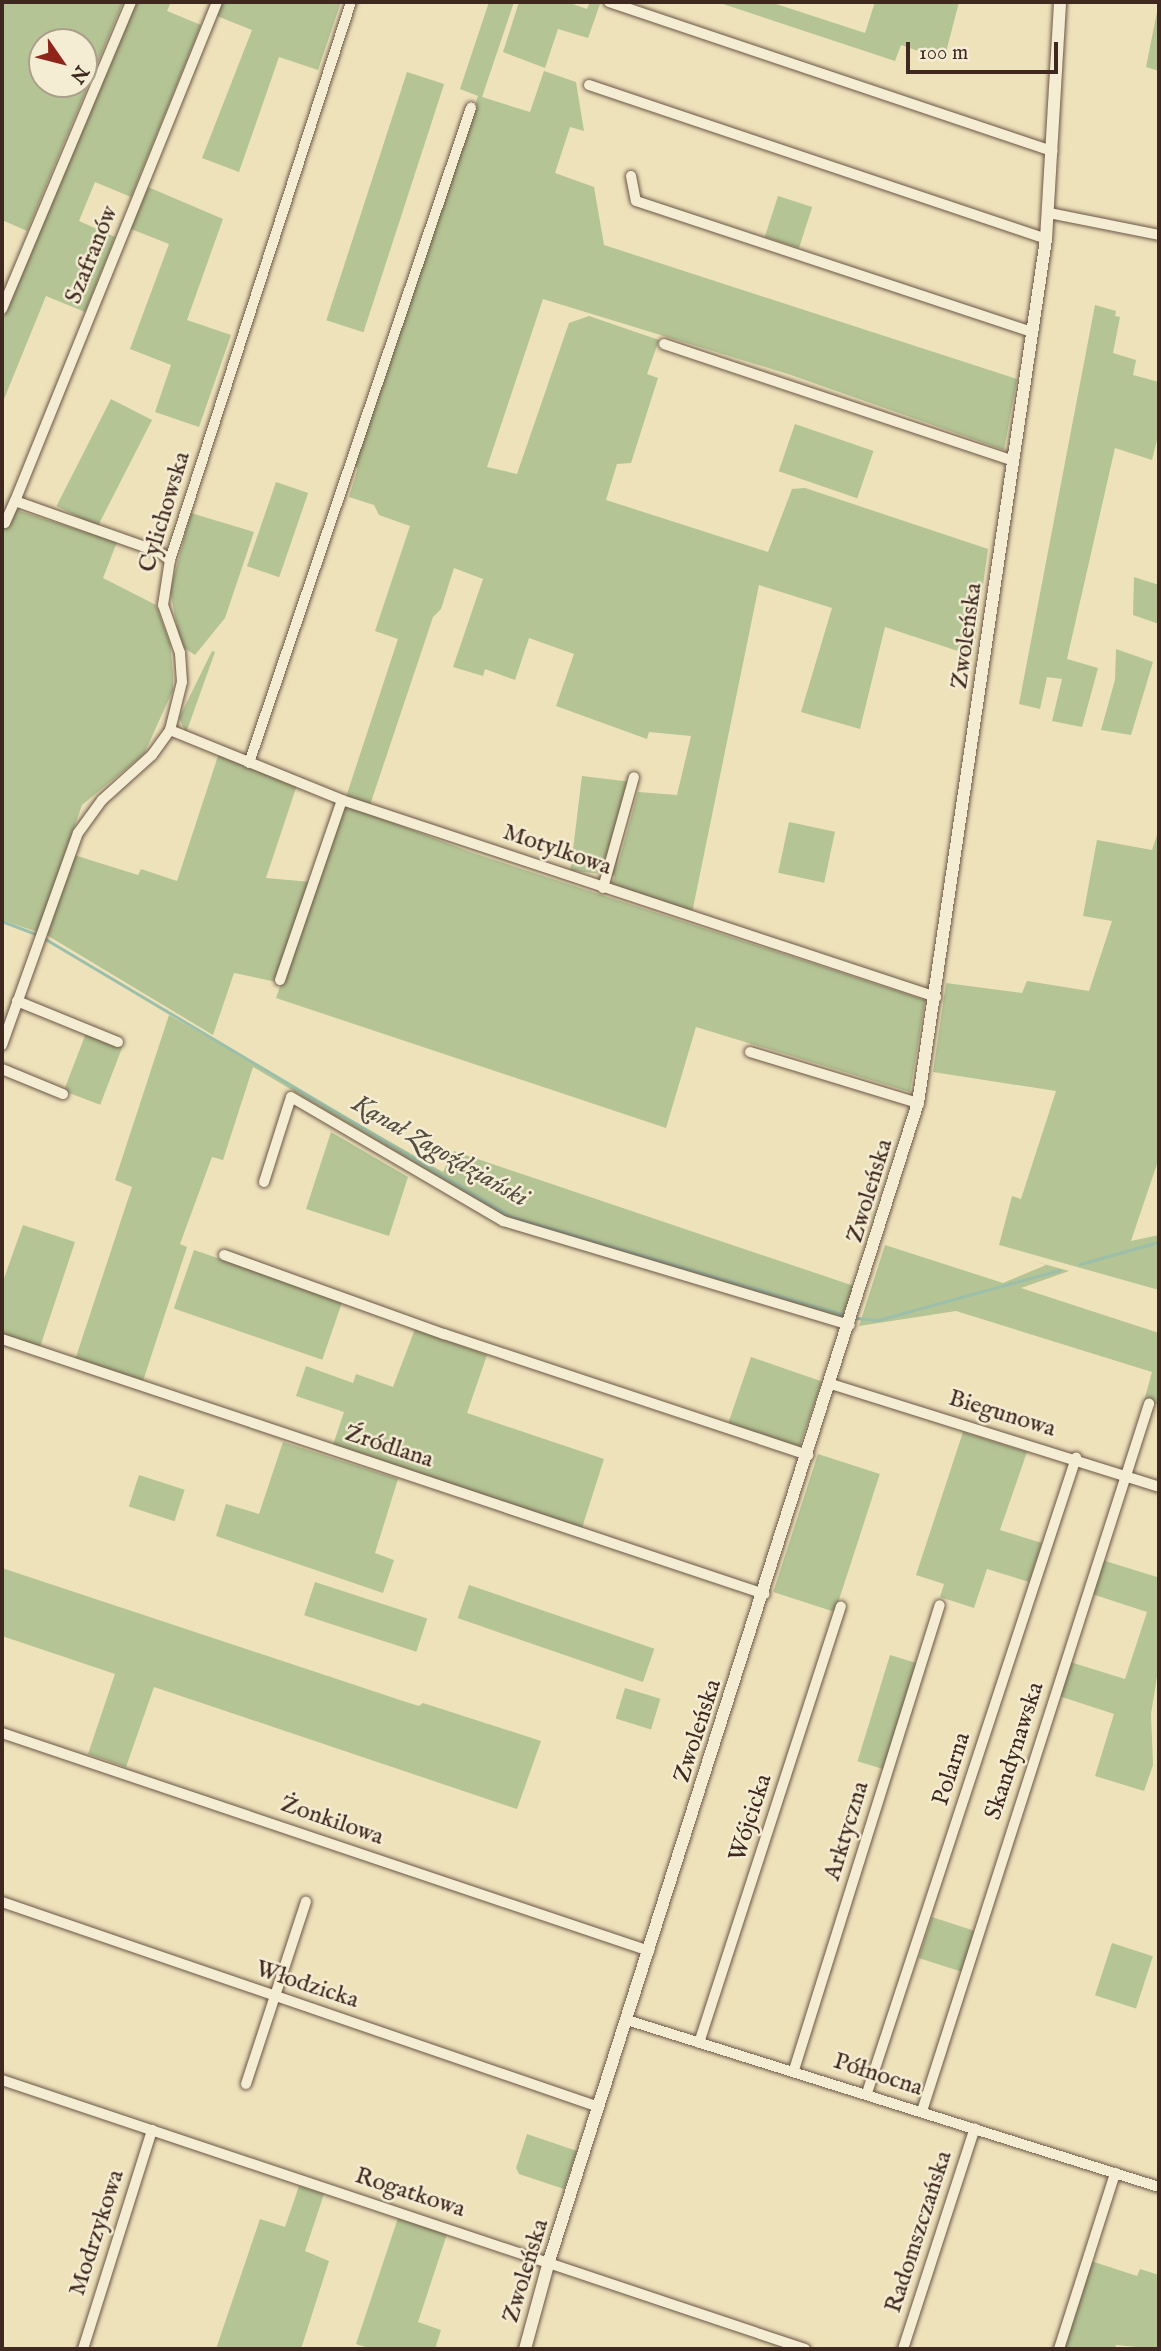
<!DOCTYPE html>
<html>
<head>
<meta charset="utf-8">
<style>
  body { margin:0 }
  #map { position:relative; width:1161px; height:2351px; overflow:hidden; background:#eee2bb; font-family:"IM FELL English",serif }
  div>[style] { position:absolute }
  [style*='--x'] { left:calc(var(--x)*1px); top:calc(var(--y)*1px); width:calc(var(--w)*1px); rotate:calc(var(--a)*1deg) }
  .green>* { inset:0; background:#b4c494; transform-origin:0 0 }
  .stream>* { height:2.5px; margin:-1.25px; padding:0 1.25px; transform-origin:1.25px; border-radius:1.25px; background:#9bbfaa }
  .roads { filter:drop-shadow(0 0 2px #6b5646) drop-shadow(0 0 2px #6b5646) }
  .minor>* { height:10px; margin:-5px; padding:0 5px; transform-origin:5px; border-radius:5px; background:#f4ecd3 }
  .tertiary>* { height:12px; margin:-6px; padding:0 6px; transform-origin:6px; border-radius:6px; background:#f4ecd3 }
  span { translate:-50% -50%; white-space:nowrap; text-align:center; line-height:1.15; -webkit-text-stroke:5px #f4ecd3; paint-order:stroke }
  .street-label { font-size:24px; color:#3f281f }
  .water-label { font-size:26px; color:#564e42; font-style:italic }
  .frame { position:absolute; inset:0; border:4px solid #3f281f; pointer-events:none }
  .north { position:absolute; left:28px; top:28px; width:70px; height:70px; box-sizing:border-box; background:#f4ecd3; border:2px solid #ac9e8b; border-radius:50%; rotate:125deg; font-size:19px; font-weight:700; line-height:28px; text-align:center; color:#3f281f }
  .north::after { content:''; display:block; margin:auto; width:24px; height:32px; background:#8f2418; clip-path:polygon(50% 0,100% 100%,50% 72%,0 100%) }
  .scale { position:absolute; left:906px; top:42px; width:152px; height:32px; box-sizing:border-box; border:4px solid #3f281f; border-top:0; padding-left:9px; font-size:21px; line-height:24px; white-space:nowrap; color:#3f281f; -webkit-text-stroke:5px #f4ecd3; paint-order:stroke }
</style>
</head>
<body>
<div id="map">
  <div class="green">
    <div style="clip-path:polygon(evenodd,2px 2px,123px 2px,27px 231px,2px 220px,2px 2px,84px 42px,84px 84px,42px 84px,42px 42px,84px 42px)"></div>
    <div style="clip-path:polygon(137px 2px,171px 2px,167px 11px,201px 25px,131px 197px,95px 182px,79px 221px,115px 237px,85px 312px,46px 296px,2px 404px,2px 321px)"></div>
    <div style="clip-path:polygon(222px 2px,341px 2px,318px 70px,279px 57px,239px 172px,202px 158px,252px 30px,217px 16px)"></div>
    <div style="clip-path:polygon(489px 2px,514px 2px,482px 97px,530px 112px,544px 71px,576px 82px,584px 131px,570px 127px,555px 173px,594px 187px,604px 245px,1017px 379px,1004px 450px,788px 374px,543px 299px,487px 467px,517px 474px,569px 323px,589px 316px,659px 340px,647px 374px,658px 378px,631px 463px,617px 464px,606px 500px,768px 552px,792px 489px,805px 488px,988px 549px,973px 656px,885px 627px,860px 729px,801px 712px,832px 608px,759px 585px,692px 913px,612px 886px,638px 792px,677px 795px,691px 736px,649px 732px,647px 739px,556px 706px,574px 654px,529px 638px,515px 680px,485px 669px,483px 676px,453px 667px,483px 579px,454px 568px,441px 609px,433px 617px,370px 805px,346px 797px,398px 639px,375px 631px,410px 526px,379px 515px,374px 505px,349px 497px,358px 468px,353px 466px,478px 96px,460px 89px)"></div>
    <div style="clip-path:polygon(519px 2px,567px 2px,587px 9px,590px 2px,600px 4px,588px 38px,558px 29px,545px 68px,503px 52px)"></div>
    <div style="clip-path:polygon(717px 2px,770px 2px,865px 33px,875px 2px,959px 2px,944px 60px,901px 45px,895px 61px)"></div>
    <div style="clip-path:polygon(1159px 2px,1159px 71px,1146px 67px)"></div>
    <div style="left:407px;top:72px;width:39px;height:261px;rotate:18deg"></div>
    <div style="clip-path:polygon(148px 187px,223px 219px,187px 320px,231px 335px,199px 427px,155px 412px,171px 365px,130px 349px,169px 244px,131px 229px)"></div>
    <div style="left:778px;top:196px;width:36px;height:43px;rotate:18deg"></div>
    <div style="clip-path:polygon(1095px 305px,1116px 311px,1115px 316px,1120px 317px,1113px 353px,1136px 360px,1133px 375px,1159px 382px,1159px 432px,1152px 460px,1115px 448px,1067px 659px,1098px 668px,1082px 727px,1052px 721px,1062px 679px,1047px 677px,1040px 709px,1019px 704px)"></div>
    <div style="left:111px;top:399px;width:46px;height:120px;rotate:27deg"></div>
    <div style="left:795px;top:424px;width:83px;height:50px;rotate:19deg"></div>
    <div style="left:276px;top:482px;width:34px;height:89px;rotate:19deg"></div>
    <div style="clip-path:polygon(16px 510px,117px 542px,103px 578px,156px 605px,170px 644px,173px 673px,173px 690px,144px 754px,82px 805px,37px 932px,2px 920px,2px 527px)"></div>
    <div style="clip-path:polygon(191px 513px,254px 532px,225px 618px,195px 655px,181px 646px,170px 591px)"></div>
    <div style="clip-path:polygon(1134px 577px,1159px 585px,1159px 624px,1133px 615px)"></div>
    <div style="clip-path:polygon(1116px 649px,1153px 662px,1131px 735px,1101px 730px,1115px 680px)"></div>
    <div style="clip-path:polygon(212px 651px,215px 652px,186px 733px,179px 718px)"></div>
    <div style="clip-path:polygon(219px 753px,297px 785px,266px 878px,311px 882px,277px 982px,234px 973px,213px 1035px,45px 934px,74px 855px,138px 875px,141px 869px,177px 881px)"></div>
    <div style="left:582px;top:776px;width:46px;height:95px;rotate:7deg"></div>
    <div style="clip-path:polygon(343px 804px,473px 853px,925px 1000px,910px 1092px,696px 1027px,666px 1128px,276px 998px)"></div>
    <div style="left:789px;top:822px;width:47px;height:52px;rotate:12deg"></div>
    <div style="clip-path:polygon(1159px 829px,1159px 1158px,1131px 1241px,1159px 1235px,1159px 1290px,999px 1245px,1012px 1196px,1021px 1199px,1056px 1091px,933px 1072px,946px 983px,1022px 993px,1027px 981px,1089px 991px,1112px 921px,1083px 916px,1097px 840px,1152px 850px)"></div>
    <div style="clip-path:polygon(169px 1015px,443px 1172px,454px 1151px,854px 1286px,842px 1318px,507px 1218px,253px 1067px,223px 1160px,212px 1157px,180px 1244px,187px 1247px,142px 1384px,75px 1360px,132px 1187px,115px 1180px)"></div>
    <div style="left:86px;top:1033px;width:39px;height:62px;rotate:21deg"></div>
    <div style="clip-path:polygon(331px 1132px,408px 1177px,389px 1236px,306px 1209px)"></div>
    <div style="clip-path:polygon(23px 1225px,75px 1242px,39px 1350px,2px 1336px,2px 1284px)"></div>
    <div style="clip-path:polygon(885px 1245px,1003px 1283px,1046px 1265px,1033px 1261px,1069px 1271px,1021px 1288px,1159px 1333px,1159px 1405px,1144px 1401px,1152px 1372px,956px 1311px,859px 1326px)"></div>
    <div style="left:194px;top:1250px;width:157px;height:62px;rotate:19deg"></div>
    <div style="clip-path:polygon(415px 1329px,487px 1355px,467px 1413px,604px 1459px,582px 1528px,332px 1448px,344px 1412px,296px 1396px,306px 1366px,353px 1383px,356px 1374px,393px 1387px)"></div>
    <div style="left:751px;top:1357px;width:75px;height:70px;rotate:19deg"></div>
    <div style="clip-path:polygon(963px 1432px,1027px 1452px,1000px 1530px,1042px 1543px,1029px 1582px,987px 1569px,974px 1608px,940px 1597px,944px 1584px,916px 1575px)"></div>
    <div style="clip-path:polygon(283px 1442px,398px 1479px,375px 1553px,394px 1560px,383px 1593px,216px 1536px,226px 1504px,259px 1514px)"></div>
    <div style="left:818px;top:1454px;width:65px;height:145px;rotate:18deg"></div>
    <div style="left:139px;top:1475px;width:48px;height:33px;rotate:18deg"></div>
    <div style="clip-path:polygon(1102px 1560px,1157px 1577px,1159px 1572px,1159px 1664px,1151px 1714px,1153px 1765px,1144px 1791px,1095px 1776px,1114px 1714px,1059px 1696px,1070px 1662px,1125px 1679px,1147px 1612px,1092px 1594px)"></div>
    <div style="clip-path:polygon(2px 1568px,403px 1701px,419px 1706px,423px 1703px,541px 1741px,517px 1809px,154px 1687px,126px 1767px,88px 1754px,115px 1674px,2px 1636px)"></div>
    <div style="left:315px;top:1582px;width:118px;height:35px;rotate:18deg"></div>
    <div style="left:469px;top:1585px;width:196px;height:35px;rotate:19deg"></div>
    <div style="left:890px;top:1655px;width:30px;height:111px;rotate:17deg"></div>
    <div style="left:625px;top:1688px;width:37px;height:32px;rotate:17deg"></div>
    <div style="left:932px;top:1917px;width:46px;height:43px;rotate:18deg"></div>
    <div style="left:1112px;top:1943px;width:43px;height:55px;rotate:18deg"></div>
    <div style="clip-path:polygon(527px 2134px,577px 2151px,564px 2189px,519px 2174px,516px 2168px)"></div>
    <div style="clip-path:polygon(299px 2186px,324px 2194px,305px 2251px,329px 2261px,301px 2349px,216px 2349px,260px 2219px,285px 2227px)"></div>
    <div style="clip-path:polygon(398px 2218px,447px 2234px,418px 2322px,441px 2330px,435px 2349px,372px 2349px,356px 2344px)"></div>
    <div style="clip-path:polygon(1091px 2261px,1137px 2276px,1140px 2269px,1159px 2275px,1158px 2349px,1116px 2345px,1115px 2349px,1063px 2349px)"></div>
  </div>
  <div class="stream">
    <div style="--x:2;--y:921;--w:39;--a:21"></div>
    <div style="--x:44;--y:938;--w:546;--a:30.75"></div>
    <div style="--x:513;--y:1217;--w:347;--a:16.4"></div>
    <div style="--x:1080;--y:1264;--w:82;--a:-15.6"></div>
    <div style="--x:856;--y:1318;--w:22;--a:5"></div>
    <div style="--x:878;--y:1320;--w:188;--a:-15.4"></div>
  </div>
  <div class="roads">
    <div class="minor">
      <div style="--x:609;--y:2;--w:468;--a:18.6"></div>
      <div style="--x:589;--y:85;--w:482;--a:18.6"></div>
      <div style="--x:631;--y:176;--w:25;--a:79"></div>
      <div style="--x:636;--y:201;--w:417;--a:18.3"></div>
      <div style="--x:1049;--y:213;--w:112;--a:11.3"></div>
      <div style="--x:2;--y:309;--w:333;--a:-67.2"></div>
      <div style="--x:664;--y:344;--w:368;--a:18.5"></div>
      <div style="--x:15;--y:501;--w:153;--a:19.5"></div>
      <div style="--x:159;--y:552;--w:14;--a:36"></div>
      <div style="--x:2;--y:520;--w:4;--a:45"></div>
      <div style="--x:5;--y:523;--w:24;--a:-66"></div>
      <div style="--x:15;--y:501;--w:538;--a:-67.96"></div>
      <div style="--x:170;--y:730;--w:186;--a:22.1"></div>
      <div style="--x:342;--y:800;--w:626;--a:18.35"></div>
      <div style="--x:249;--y:763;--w:692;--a:-71.28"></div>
      <div style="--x:603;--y:888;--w:115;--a:-74.4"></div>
      <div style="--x:280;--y:980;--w:190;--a:-71"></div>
      <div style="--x:17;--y:1001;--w:109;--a:22.1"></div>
      <div style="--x:2;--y:1045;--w:225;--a:-70.3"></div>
      <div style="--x:78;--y:833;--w:41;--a:-54"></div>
      <div style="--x:102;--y:800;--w:67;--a:-42"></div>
      <div style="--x:152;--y:755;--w:31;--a:-54"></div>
      <div style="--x:170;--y:730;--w:49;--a:-76"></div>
      <div style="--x:182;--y:682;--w:29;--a:-94"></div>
      <div style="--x:180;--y:653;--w:51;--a:-109.5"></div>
      <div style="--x:163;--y:605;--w:46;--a:-81.2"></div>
      <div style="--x:170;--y:560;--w:587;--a:-72.03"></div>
      <div style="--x:750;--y:1052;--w:176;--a:16.9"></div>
      <div style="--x:2;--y:1069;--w:66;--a:22.3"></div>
      <div style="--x:264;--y:1182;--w:89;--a:-72.4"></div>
      <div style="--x:291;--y:1097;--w:246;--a:30.3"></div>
      <div style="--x:503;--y:1221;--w:362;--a:16.7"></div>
      <div style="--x:224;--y:1255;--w:234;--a:19.8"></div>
      <div style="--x:444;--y:1334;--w:384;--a:18.4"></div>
      <div style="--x:2;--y:1339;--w:804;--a:18.5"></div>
      <div style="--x:831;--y:1384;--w:344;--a:17.4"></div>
      <div style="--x:2;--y:1733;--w:683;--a:18.62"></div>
      <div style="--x:2;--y:1902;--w:631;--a:18.95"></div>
      <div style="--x:627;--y:2020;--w:558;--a:17.43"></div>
      <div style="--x:699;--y:2043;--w:459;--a:-72"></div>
      <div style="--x:794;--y:2070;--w:487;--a:-72.6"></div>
      <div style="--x:2;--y:2080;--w:847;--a:18.52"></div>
      <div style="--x:246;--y:2084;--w:192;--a:-71.8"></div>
      <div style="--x:867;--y:2093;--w:669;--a:-71.78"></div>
      <div style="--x:922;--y:2111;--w:743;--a:-72.2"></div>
      <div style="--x:83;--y:2349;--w:230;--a:-72.5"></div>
      <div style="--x:903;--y:2349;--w:232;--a:-72"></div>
      <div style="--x:1059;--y:2349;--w:185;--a:-72.3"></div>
    </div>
    <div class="tertiary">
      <div style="--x:525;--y:2349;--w:91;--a:-74.7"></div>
      <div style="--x:549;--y:2261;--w:1215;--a:-72.33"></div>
      <div style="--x:918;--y:1103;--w:873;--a:-81.57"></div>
      <div style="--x:1046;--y:239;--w:237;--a:-86.6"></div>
    </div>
  </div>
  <div class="street-label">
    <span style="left:92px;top:255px;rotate:-68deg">Szafranów</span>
    <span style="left:165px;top:512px;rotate:-73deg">Cylichowska</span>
    <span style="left:967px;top:636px;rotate:-82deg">Zwoleńska</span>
    <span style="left:557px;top:850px;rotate:19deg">Motylkowa</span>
    <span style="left:870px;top:1191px;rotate:-73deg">Zwoleńska</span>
    <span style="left:1002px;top:1414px;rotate:17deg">Biegunowa</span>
    <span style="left:389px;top:1447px;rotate:18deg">Źródlana</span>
    <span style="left:698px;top:1731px;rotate:-72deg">Zwoleńska</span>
    <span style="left:1015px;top:1751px;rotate:-72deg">Skandynawska</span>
    <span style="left:952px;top:1769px;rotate:-72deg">Polarna</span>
    <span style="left:751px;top:1818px;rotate:-72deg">Wójcicka</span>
    <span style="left:332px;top:1821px;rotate:19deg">Żonkilowa</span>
    <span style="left:847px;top:1831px;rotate:-73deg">Arktyczna</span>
    <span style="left:307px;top:1985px;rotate:18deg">Włodzicka</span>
    <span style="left:878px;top:2075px;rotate:18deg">Północna</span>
    <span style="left:410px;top:2193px;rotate:18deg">Rogatkowa</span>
    <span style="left:919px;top:2232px;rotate:-72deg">Radomszczańska</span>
    <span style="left:97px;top:2233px;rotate:-72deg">Modrzykowa</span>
    <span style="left:526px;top:2271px;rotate:-73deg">Zwoleńska</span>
  </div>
  <div class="water-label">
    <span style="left:440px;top:1151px;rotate:30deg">Kanał Zagoździański</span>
  </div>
  <div class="frame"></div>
  <div class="north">N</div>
  <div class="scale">100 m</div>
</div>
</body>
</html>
